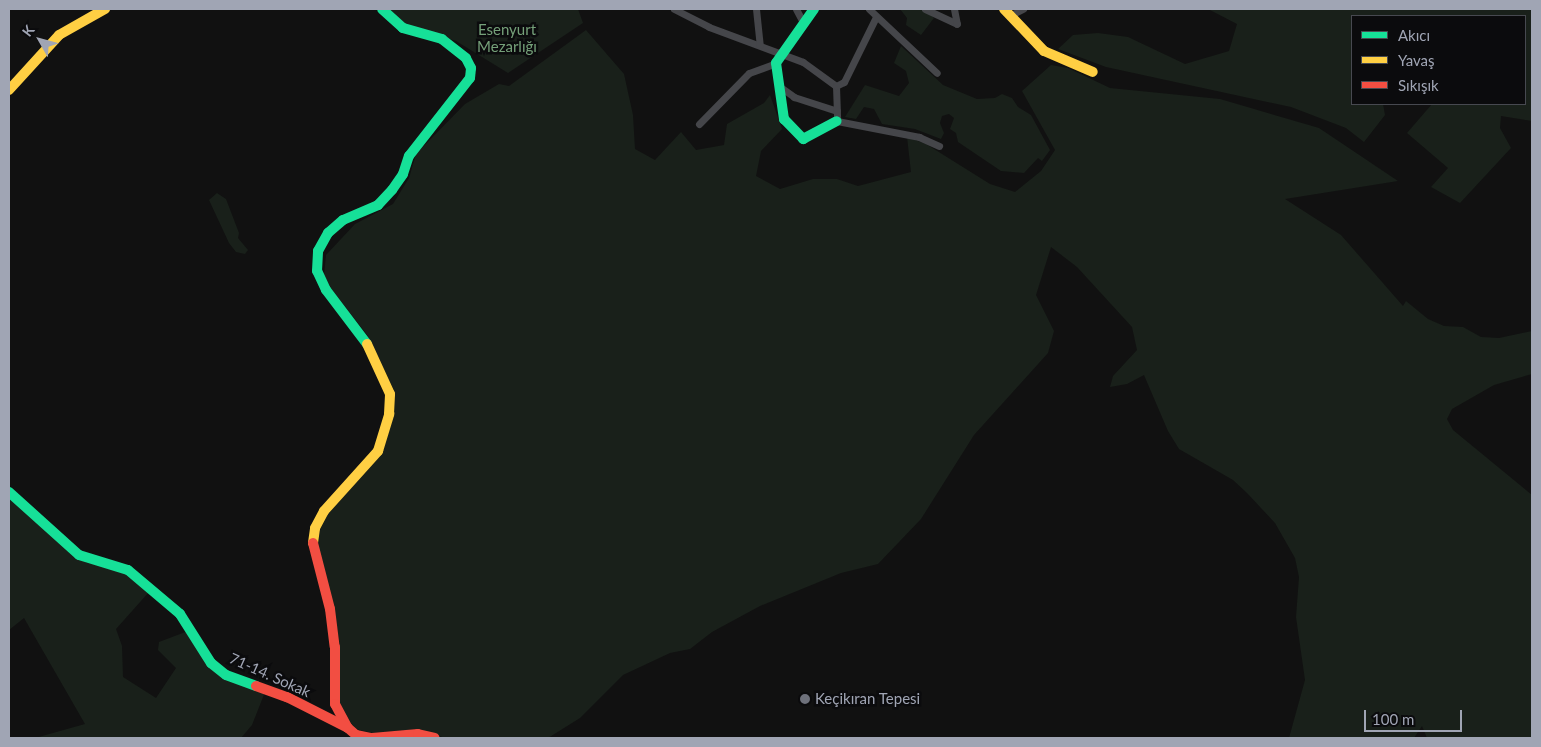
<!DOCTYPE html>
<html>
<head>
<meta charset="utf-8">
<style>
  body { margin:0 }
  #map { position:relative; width:1541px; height:747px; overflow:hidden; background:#111; font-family:Lato,sans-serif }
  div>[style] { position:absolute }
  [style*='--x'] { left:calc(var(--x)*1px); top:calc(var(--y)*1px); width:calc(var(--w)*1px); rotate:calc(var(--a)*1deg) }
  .green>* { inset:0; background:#19201a }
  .street>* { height:7px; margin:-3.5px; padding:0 3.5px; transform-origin:3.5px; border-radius:3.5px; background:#45464a }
  .fast>* { height:10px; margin:-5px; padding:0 5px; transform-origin:5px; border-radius:5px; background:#16e098 }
  .slow>* { height:10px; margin:-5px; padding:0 5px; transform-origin:5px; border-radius:5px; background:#ffcf43 }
  .jam>* { height:10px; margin:-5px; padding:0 5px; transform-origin:5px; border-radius:5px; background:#f24e42 }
  .dots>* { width:14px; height:14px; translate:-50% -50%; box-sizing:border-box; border:2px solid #0b0b0d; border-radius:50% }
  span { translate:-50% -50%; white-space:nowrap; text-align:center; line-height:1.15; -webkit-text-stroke:5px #0b0b0d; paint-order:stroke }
  .park-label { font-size:15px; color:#75a079 }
  .street-label { font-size:15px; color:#a0a5b4 }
  .poi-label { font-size:15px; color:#a0a5b4 }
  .left { translate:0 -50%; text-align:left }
  .frame { position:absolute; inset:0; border:10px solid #a0a5b4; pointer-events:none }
  .legend { position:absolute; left:1351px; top:15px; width:175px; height:90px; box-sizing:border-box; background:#0b0b0d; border:1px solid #474950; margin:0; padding:6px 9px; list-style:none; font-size:15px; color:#a0a5b4 }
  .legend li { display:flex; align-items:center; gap:10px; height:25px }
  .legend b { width:25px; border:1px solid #474950 }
  .north { position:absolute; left:15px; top:15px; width:50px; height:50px; -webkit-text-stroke:4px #0b0b0d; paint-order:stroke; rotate:308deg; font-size:14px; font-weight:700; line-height:20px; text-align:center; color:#a0a5b4 }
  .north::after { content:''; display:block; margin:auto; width:18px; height:22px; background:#a0a5b4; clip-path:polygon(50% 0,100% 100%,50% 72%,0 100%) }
  .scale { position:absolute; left:1364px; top:710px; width:98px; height:22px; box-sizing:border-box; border:2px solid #a0a5b4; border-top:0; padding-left:6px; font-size:15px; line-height:18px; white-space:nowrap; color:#a0a5b4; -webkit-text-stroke:4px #0b0b0d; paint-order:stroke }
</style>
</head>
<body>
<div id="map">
  <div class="green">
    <div style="clip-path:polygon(387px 9px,578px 9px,583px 23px,508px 73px,456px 41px,401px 23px)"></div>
    <div style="clip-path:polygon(900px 9px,924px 9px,934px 18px,921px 35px,906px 25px,907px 18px)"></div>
    <div style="clip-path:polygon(1208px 9px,1532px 9px,1532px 121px,1501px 116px,1500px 128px,1511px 148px,1460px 203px,1431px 187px,1448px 168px,1407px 133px,1432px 104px,1525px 104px,1525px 16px,1352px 16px,1352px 104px,1383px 104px,1385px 115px,1364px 142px,1346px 128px,1291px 107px,1106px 67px,1058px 49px,1073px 35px,1098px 33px,1128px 37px,1185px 64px,1229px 51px,1237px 24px)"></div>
    <div style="clip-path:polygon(586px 30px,624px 74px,633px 115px,635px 149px,655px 160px,681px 132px,696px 150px,724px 145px,727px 124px,764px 103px,770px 95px,782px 129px,761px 151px,756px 176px,780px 189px,813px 179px,837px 179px,858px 186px,911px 172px,907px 137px,926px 144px,990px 184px,1015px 192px,1041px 171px,1055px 150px,1022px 91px,1051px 65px,1068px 68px,1110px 88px,1220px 99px,1319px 128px,1398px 181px,1285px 199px,1341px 235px,1403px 306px,1406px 301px,1428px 319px,1444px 326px,1463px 327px,1481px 337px,1499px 338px,1532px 331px,1532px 374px,1494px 385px,1452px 409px,1447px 419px,1453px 430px,1532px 495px,1532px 738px,1427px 738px,1422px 726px,1414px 738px,1289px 738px,1305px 680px,1296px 617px,1299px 577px,1295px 558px,1275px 523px,1247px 493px,1233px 480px,1179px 449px,1168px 431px,1144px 375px,1127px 384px,1110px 387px,1113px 376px,1137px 350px,1132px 327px,1077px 267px,1051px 247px,1036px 295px,1054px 331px,1048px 353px,974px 435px,921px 519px,878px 564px,841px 573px,760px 606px,712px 632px,690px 649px,670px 653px,623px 675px,580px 718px,548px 738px,445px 738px,418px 729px,373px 733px,359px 730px,352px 725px,340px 703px,340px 647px,334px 608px,317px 548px,320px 530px,328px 514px,382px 454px,394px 415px,395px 393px,368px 336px,330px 287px,324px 275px,326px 255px,355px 224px,393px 204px,409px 178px,416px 154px,465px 104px,499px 84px,509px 86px)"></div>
    <div style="clip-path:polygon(901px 46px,943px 85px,977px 99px,995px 98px,1002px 94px,1012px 98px,1018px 107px,1031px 115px,1050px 150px,1042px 161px,1038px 158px,1024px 173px,1001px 171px,958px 142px,956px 133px,950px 129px,954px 118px,949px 114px,942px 116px,940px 123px,944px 133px,941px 139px,915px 129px,882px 124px,874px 109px,864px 107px,856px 119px,845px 117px,865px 85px,899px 96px,909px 83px,906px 71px,894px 63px)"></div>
    <div style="clip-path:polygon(217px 193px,226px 199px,239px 233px,238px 238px,248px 250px,245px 254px,236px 252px,229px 243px,209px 200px)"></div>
    <div style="clip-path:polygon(9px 496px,77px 558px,87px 563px,115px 567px,149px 592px,116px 629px,122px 646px,123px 677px,156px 698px,176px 668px,158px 650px,159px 642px,188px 631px,208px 665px,265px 692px,252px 725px,241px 738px,35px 738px,85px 724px,24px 618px,9px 630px)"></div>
  </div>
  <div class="street">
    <div style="--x:674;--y:9;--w:39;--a:27"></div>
    <div style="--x:709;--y:27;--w:100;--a:20.4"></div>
    <div style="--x:803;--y:62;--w:41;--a:36"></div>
    <div style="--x:756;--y:9;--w:36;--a:84"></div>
    <div style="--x:796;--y:9;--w:15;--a:62"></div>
    <div style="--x:869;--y:9;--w:93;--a:43.3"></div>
    <div style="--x:925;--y:9;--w:35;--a:25"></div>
    <div style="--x:954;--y:9;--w:15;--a:79"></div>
    <div style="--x:1009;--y:16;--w:16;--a:-27"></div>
    <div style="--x:779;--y:86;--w:19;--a:36"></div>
    <div style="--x:794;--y:97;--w:45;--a:18"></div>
    <div style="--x:836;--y:86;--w:35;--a:88"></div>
    <div style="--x:837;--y:121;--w:84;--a:11"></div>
    <div style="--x:919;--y:137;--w:22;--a:24"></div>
    <div style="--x:836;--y:86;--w:9;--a:-27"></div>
    <div style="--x:844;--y:82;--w:72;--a:-63.8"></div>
    <div style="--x:699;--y:124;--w:71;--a:-45.6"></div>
    <div style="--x:749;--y:73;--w:29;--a:-20"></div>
  </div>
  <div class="fast">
    <div style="--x:814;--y:9;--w:66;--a:125.1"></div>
    <div style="--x:776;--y:63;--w:57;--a:81.9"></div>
    <div style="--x:784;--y:119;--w:28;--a:46"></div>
    <div style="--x:803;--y:139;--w:38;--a:-28"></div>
    <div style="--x:367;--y:344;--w:68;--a:-127.2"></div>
    <div style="--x:326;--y:290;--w:21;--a:-115"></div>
    <div style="--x:317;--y:271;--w:20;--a:-87"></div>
    <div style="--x:318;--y:251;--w:21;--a:-61"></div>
    <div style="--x:328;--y:233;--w:20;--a:-41"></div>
    <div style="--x:343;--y:220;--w:38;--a:-23"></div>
    <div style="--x:378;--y:205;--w:21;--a:-47"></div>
    <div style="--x:392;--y:190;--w:19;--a:-55"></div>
    <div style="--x:403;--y:174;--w:19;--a:-72"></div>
    <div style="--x:409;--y:156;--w:99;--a:-52"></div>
    <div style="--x:470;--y:78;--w:10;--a:-84"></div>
    <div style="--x:471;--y:68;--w:11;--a:-117"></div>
    <div style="--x:466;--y:58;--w:31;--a:-142"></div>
    <div style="--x:442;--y:39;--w:41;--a:-164.2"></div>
    <div style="--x:403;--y:28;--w:28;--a:-138"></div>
    <div style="--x:9;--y:492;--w:94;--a:42"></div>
    <div style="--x:79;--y:555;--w:51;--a:17"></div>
    <div style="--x:128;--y:570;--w:68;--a:40.2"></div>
    <div style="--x:180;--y:614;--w:58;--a:57.7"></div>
    <div style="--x:211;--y:663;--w:19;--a:39"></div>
    <div style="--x:226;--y:675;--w:32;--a:20"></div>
  </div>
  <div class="slow">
    <div style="--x:1004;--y:9;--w:58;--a:46.4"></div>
    <div style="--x:1044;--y:51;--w:53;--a:23.2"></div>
    <div style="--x:9;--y:90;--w:74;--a:-47.7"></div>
    <div style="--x:59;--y:35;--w:53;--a:-29.5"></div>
    <div style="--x:313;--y:543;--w:15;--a:-82"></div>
    <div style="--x:315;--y:528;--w:19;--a:-62"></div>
    <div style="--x:324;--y:511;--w:81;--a:-48"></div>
    <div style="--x:378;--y:451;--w:39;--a:-73"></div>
    <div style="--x:389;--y:414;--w:20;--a:-87"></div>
    <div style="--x:390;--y:394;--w:55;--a:-114.7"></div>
  </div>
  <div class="jam">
    <div style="--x:313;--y:543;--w:68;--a:75.6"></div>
    <div style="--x:330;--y:609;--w:38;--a:83"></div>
    <div style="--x:335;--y:647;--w:57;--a:90"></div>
    <div style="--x:335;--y:704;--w:27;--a:62"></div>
    <div style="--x:348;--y:728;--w:11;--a:41"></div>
    <div style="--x:356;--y:735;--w:16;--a:11"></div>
    <div style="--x:372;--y:738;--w:46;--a:-5"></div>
    <div style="--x:418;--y:734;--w:17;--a:13"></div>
    <div style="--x:256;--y:686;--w:33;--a:20"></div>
    <div style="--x:287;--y:697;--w:68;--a:26.9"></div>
  </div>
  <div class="dots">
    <div style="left:805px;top:699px;background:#6e717b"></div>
  </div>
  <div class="park-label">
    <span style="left:507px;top:38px">Esenyurt<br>Mezarlığı</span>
  </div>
  <div class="street-label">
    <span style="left:270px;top:675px;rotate:24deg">71-14. Sokak</span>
  </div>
  <div class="poi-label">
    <span class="left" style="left:815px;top:699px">Keçikıran Tepesi</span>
  </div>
  <div class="frame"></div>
  <ul class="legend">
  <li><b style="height:6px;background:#16e098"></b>Akıcı</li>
  <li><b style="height:6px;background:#ffcf43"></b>Yavaş</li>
  <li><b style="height:6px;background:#f24e42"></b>Sıkışık</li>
  </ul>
  <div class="north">K</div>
  <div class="scale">100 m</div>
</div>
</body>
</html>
